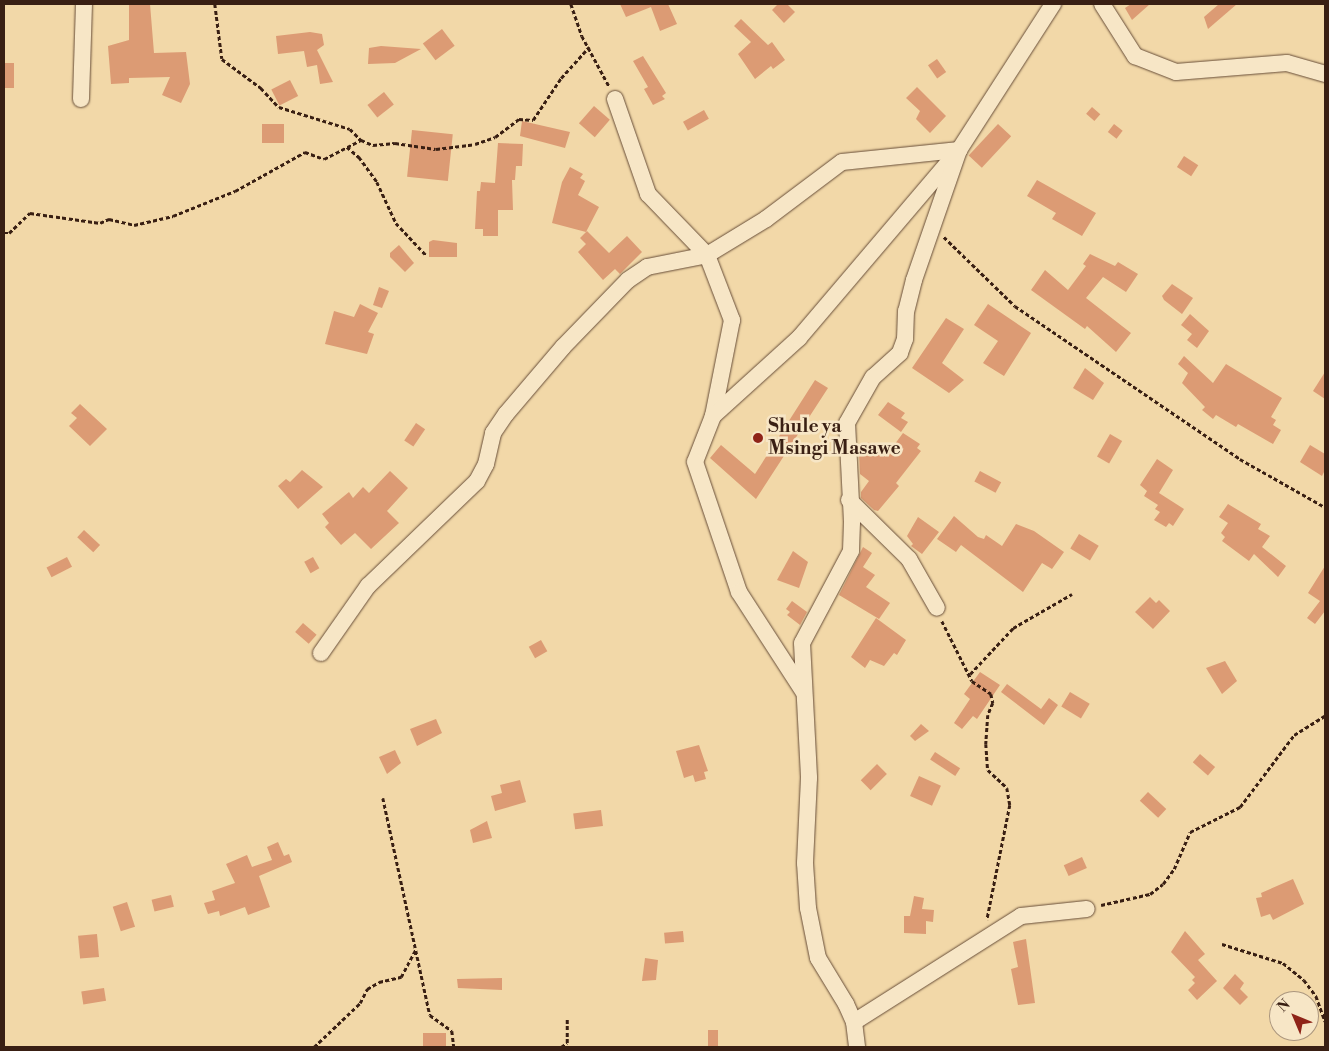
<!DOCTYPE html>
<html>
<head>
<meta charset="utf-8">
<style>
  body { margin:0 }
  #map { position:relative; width:1329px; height:1051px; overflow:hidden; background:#f2d8a8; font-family:"Libre Bodoni",serif }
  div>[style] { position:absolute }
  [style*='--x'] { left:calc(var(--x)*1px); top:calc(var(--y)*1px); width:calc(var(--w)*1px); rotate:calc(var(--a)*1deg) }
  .building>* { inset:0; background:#dc9b74; transform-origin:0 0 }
  .path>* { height:2.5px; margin-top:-1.25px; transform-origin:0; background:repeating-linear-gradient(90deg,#391f13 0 4px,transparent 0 6.5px) }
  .roads { filter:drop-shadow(0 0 1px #674d38) drop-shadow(0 0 1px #674d38) }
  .minor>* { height:16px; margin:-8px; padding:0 8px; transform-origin:8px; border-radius:8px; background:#f7e6c6 }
  .dots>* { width:14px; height:14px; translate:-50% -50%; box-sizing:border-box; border:2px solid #f7e6c6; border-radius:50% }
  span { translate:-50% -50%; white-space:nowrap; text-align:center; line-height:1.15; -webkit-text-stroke:5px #f7e6c6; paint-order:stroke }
  .poi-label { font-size:19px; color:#391f13; font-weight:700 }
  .left { translate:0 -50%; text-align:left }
  .frame { position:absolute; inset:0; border:5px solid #391f13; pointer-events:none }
  .north { position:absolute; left:1269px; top:991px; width:50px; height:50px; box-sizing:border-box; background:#f7e6c6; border:1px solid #ab967e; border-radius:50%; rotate:315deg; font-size:14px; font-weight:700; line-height:20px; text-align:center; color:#391f13 }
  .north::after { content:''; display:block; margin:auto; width:18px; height:22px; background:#8f2418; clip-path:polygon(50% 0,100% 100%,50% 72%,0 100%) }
</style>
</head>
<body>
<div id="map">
  <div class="building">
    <div style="clip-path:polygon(129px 4px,150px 4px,154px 53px,186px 52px,190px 84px,181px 103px,162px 95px,170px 77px,129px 78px,129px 83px,111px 84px,108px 46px,129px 40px)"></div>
    <div style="clip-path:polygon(620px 4px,668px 4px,677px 24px,660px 31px,651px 7px,626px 17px)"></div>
    <div style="clip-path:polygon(778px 4px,787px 4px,795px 12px,784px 23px,772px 10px)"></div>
    <div style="clip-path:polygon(1131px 4px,1150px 4px,1132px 20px,1125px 8px)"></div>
    <div style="clip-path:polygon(1219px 4px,1237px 4px,1208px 29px,1204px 17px)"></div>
    <div style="clip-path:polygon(741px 19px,768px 45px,772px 42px,785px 60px,773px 69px,771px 66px,755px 79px,738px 54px,751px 42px,734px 26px)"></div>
    <div style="left:442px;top:29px;width:21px;height:24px;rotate:53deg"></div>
    <div style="clip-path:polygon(310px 32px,322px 34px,324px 45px,317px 50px,333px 82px,320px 84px,317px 65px,307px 67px,304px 51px,278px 54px,276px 36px)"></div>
    <div style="clip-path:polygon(381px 46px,421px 49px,395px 63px,368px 64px,369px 48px)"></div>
    <div style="clip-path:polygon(643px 56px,666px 93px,662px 96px,665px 99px,653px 105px,644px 89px,648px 87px,633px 61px)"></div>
    <div style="left:937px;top:59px;width:16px;height:11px;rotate:55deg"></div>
    <div style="left:4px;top:63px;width:10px;height:25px"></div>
    <div style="left:290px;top:80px;width:18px;height:21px;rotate:63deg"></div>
    <div style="clip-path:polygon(917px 87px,946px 116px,930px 133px,916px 119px,920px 111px,906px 98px)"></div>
    <div style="left:384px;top:92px;width:16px;height:21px;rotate:52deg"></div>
    <div style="left:594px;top:106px;width:21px;height:23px;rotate:41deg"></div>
    <div style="left:1092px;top:107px;width:11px;height:9px;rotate:41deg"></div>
    <div style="left:704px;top:110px;width:10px;height:24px;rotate:61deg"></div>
    <div style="clip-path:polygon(522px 121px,570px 132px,565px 148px,520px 136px)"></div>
    <div style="left:262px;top:124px;width:22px;height:19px"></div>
    <div style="left:998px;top:124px;width:18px;height:43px;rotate:43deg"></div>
    <div style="left:1114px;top:124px;width:11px;height:10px;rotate:38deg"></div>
    <div style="left:412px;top:130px;width:41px;height:47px;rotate:6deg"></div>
    <div style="clip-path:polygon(498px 143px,523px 144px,522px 166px,516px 166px,515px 180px,512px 180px,513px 210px,498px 210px,498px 236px,483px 236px,483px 229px,475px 229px,477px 191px,480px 191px,481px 182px,495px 183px)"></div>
    <div style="left:1184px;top:156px;width:17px;height:13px;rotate:33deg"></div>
    <div style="clip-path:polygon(570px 167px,583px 174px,580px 178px,585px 181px,578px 195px,599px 207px,586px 232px,552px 223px,562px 182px)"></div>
    <div style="clip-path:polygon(1037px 180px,1096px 213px,1082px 236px,1052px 219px,1056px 213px,1027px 196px)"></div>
    <div style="clip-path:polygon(587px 231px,609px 253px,627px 236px,642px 252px,620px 274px,615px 269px,603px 280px,578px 252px,586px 244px,580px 238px)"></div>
    <div style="clip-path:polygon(433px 240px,457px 243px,457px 257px,429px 257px,429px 242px)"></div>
    <div style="clip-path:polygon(399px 245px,414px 263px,405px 272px,390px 257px,390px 253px)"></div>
    <div style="clip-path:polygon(1090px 254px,1115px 266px,1118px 262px,1138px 274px,1126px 292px,1103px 277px,1086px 298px,1131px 333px,1116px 352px,1087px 326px,1085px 329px,1031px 290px,1045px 270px,1068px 290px,1086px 266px,1083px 264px)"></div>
    <div style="clip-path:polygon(1172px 284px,1193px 298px,1182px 314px,1164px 300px,1162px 296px)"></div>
    <div style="clip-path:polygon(379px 287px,389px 291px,382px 308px,373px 305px)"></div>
    <div style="clip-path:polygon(360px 304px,378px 313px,368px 332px,374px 334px,367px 354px,325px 344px,334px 311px,354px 317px)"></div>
    <div style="clip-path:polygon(988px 304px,1031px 333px,1004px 376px,983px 363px,998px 341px,974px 325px)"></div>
    <div style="clip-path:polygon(1190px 314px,1209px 331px,1197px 348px,1187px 340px,1192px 334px,1181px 325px)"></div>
    <div style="clip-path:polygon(946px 318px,964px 329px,942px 363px,964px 380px,949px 393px,912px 368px)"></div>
    <div style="clip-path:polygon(1184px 356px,1213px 383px,1226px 364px,1282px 398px,1271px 417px,1276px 420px,1273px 425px,1281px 430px,1273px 444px,1238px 424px,1236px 427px,1216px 415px,1213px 419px,1202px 410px,1205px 407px,1182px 383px,1188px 373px,1178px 364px)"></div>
    <div style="clip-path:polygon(1085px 368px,1104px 383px,1093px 400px,1073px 388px)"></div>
    <div style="clip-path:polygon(1325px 372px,1325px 399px,1313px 391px)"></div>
    <div style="clip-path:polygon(815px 380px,828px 388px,756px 499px,710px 458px,721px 445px,755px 474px)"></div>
    <div style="clip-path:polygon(888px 402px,905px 413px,901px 418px,908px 422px,901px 432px,878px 415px)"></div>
    <div style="clip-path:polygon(80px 404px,107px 429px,90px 446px,69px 426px,77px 418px,71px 413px)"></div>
    <div style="left:416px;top:423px;width:11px;height:21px;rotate:34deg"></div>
    <div style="clip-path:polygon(903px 433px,920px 444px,917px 448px,921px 451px,896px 483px,899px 486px,878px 511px,874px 510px,861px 498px,861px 492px,869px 481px,860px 474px,859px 454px,868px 442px,886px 456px)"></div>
    <div style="left:1110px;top:434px;width:14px;height:26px;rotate:30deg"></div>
    <div style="clip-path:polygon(1310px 445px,1325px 454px,1325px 470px,1322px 476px,1300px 462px)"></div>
    <div style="clip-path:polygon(1157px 459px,1173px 470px,1159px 493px,1184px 509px,1173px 526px,1169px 523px,1166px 527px,1154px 520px,1160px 512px,1155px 509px,1158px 505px,1144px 496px,1147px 491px,1140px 485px)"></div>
    <div style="clip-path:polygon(302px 470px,323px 487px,298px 509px,278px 486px,286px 479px,290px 482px)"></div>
    <div style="clip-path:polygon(390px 471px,408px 488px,387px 511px,399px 523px,371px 549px,355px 533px,341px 545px,325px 527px,329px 523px,322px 514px,349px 492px,353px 498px,363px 487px,369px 493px)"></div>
    <div style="left:980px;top:471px;width:24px;height:12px;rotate:28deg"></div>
    <div style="clip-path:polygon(1228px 504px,1261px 524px,1258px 529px,1270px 536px,1262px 547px,1286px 566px,1278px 577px,1254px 554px,1249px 561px,1222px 541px,1225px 537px,1221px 533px,1228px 523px,1219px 517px)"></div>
    <div style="clip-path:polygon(954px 516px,978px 537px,984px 539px,986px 535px,1002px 546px,1016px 524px,1034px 531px,1064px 552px,1052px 569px,1042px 563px,1023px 592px,961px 545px,956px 552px,937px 539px)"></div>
    <div style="clip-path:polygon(918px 517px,939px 532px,922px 554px,911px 546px,913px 544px,907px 536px)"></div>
    <div style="left:84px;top:530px;width:22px;height:10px;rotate:43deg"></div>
    <div style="left:1079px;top:534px;width:23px;height:17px;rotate:31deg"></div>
    <div style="clip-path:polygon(863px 547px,872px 553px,863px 567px,875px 575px,866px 587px,890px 603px,879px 619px,839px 595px)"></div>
    <div style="clip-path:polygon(793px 551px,808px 562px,799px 588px,777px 580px)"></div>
    <div style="left:67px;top:557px;width:11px;height:23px;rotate:63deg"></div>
    <div style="left:313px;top:557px;width:13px;height:10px;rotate:61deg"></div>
    <div style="clip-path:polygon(1325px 566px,1325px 611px,1315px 624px,1307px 618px,1320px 601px,1308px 593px)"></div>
    <div style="clip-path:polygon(1150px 597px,1156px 603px,1159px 600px,1170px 611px,1153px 629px,1135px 612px)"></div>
    <div style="clip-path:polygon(792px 601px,807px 612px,800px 625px,787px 615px,790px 612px,786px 609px)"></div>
    <div style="clip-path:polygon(876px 618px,906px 640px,897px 655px,894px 653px,884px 666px,870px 660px,865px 668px,851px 657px)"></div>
    <div style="left:303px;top:623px;width:18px;height:12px;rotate:41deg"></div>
    <div style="left:541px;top:640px;width:13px;height:14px;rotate:61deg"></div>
    <div style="clip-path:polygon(1225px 661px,1237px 681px,1222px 694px,1206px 668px)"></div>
    <div style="clip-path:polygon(980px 672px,1000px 685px,977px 719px,973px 716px,962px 729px,954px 723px,970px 699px,964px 694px)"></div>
    <div style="clip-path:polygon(1007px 684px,1041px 709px,1049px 698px,1058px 705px,1044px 725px,1001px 692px)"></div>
    <div style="left:1070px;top:692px;width:23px;height:17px;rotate:31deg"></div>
    <div style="clip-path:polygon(436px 719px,442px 733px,417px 746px,410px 729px)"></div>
    <div style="clip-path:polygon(921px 724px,929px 731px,915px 741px,910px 736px)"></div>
    <div style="clip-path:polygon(699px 745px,708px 771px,704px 772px,706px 779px,695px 782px,693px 775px,684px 778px,676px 751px)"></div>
    <div style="clip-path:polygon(395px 750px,401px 763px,387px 774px,379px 757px)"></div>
    <div style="left:935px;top:752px;width:30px;height:9px;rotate:33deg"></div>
    <div style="left:1200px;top:754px;width:20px;height:11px;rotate:41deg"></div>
    <div style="left:877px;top:764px;width:14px;height:23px;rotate:45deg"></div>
    <div style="left:919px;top:776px;width:24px;height:22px;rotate:24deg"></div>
    <div style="clip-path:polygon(520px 780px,526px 802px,495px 811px,491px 796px,502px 793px,500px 785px)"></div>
    <div style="left:1148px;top:792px;width:25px;height:12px;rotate:43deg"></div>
    <div style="left:601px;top:810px;width:16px;height:28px;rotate:83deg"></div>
    <div style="clip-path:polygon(487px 821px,492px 838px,473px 843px,470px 830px)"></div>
    <div style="clip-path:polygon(278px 842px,284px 856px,289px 854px,292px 862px,259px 876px,270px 907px,248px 915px,245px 907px,220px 916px,219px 911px,208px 914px,204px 903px,215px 900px,212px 891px,235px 883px,226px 864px,247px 855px,252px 867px,272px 860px,267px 847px)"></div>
    <div style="left:1082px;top:857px;width:12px;height:20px;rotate:66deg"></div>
    <div style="clip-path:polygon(1293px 879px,1304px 904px,1273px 920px,1270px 914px,1261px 917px,1256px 898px,1262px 897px,1261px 893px)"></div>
    <div style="left:171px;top:895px;width:12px;height:20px;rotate:76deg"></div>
    <div style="clip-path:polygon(914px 896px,924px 898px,922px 909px,934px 910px,933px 922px,926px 921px,926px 934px,904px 933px,904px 916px,910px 916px)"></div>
    <div style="left:127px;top:902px;width:26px;height:15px;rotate:72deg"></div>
    <div style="left:683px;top:931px;width:11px;height:19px;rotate:85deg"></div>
    <div style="clip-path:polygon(1185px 931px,1205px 954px,1198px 960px,1217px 981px,1197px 1000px,1188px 990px,1195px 983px,1192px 980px,1195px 977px,1171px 952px)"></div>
    <div style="left:97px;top:934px;width:23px;height:19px;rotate:85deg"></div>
    <div style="clip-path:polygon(1026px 939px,1035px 1003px,1018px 1005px,1011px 969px,1018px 967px,1013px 942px)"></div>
    <div style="clip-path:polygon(645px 958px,658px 960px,656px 980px,642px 981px)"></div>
    <div style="clip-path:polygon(1235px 974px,1244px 983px,1240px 989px,1248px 997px,1240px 1005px,1223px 988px)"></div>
    <div style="clip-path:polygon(502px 978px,502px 990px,458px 988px,457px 979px)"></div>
    <div style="left:104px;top:988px;width:13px;height:23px;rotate:81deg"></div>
    <div style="left:708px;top:1030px;width:10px;height:17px"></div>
    <div style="left:446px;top:1033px;width:14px;height:23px;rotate:90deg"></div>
  </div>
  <div class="path">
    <div style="--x:215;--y:4;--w:55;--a:82.7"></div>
    <div style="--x:222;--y:59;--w:49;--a:36.6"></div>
    <div style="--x:261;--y:88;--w:26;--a:47"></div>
    <div style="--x:279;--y:107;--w:74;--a:17.2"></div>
    <div style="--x:350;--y:129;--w:16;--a:45"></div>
    <div style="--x:571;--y:4;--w:34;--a:71"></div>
    <div style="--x:582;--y:36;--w:57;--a:61.6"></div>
    <div style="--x:347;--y:147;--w:16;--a:40"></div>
    <div style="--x:359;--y:157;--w:31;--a:54"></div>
    <div style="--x:377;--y:182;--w:45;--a:65.1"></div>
    <div style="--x:396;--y:223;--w:44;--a:46.8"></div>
    <div style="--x:4;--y:233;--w:5;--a:0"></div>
    <div style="--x:9;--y:233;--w:29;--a:-44"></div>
    <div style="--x:30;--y:213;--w:71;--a:8.1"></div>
    <div style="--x:100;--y:223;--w:10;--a:-24"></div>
    <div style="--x:109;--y:219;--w:26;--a:13"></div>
    <div style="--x:134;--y:225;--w:40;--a:-13"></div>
    <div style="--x:173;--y:216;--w:67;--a:-22"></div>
    <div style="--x:235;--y:191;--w:80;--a:-29.1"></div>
    <div style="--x:305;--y:152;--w:20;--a:20"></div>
    <div style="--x:324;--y:159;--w:42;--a:-27.2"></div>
    <div style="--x:361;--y:140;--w:13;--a:23"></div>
    <div style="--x:373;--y:145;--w:22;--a:-5"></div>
    <div style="--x:395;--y:143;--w:41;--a:8.3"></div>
    <div style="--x:436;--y:149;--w:39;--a:-7"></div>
    <div style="--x:475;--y:144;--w:21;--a:-19"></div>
    <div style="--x:495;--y:137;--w:30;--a:-37"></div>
    <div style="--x:519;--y:119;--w:14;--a:4"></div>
    <div style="--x:533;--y:120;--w:50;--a:-56.3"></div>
    <div style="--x:561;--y:78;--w:42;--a:-47.9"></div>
    <div style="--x:944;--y:237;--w:99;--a:44.2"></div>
    <div style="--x:1015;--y:306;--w:272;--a:34.2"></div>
    <div style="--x:1240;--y:459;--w:98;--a:29.5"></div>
    <div style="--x:942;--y:621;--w:67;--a:63.4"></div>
    <div style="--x:972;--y:681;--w:23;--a:34"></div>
    <div style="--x:991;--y:694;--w:9;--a:77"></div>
    <div style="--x:993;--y:703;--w:13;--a:113"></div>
    <div style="--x:988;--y:715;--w:29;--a:94"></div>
    <div style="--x:986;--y:744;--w:26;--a:86"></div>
    <div style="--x:988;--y:770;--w:26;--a:43"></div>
    <div style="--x:1007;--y:788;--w:17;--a:80"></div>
    <div style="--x:1010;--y:805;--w:117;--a:101.3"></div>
    <div style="--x:970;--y:674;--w:63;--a:-46.9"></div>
    <div style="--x:1013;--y:628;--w:68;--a:-30"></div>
    <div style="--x:383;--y:798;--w:222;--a:77.8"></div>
    <div style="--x:430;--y:1015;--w:27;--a:36"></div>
    <div style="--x:452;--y:1031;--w:16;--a:83"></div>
    <div style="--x:1101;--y:905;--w:50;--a:-12.7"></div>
    <div style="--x:1150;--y:894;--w:16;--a:-38"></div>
    <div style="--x:1163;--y:884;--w:19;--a:-54"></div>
    <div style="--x:1174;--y:869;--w:40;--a:-66.6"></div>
    <div style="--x:1190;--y:832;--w:56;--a:-26.6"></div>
    <div style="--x:1240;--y:807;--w:90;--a:-53.1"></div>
    <div style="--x:1294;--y:735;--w:36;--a:-32"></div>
    <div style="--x:1222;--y:944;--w:64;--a:17.3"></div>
    <div style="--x:1283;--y:963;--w:27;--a:39"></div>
    <div style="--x:1304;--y:980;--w:20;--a:53"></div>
    <div style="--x:1316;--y:996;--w:27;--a:70"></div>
    <div style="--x:314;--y:1047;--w:64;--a:-43.7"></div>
    <div style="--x:360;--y:1003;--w:16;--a:-63"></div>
    <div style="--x:367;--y:989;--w:14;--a:-30"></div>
    <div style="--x:379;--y:982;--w:23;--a:-13"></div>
    <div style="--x:401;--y:977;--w:32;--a:-62"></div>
    <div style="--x:561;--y:1047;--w:7;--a:-34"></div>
    <div style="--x:567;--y:1043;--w:24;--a:-90"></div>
  </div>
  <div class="roads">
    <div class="minor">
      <div style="--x:1102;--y:4;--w:62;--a:57.6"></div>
      <div style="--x:1135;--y:56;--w:44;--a:21.3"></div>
      <div style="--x:1176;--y:72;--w:111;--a:-4.6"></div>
      <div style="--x:1287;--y:63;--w:40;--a:16"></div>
      <div style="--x:81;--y:99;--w:95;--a:-88.2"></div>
      <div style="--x:615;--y:99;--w:101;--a:70.8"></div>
      <div style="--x:648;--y:194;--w:85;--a:46"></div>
      <div style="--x:707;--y:255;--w:70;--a:69"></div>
      <div style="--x:732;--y:320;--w:98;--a:101.2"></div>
      <div style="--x:713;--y:416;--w:49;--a:111.4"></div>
      <div style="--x:695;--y:462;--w:137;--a:71.3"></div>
      <div style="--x:739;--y:592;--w:118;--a:57.1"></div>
      <div style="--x:713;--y:416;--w:116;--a:-42.2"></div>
      <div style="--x:799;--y:338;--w:247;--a:-49.6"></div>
      <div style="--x:959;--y:150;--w:174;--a:-57.2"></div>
      <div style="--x:849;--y:500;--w:84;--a:44.5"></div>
      <div style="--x:909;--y:559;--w:56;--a:60.3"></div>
      <div style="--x:321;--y:653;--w:82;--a:-55"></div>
      <div style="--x:368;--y:586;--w:151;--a:-43.9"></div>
      <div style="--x:477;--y:481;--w:19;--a:-62"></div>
      <div style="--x:486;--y:464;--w:32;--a:-77"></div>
      <div style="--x:493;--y:433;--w:23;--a:-56"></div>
      <div style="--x:506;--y:414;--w:88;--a:-49.6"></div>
      <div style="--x:563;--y:347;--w:93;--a:-45.9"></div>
      <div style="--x:628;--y:280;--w:23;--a:-34"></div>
      <div style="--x:647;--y:267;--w:61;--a:-11.3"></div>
      <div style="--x:707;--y:255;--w:69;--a:-31.4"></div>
      <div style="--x:766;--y:219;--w:95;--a:-36.9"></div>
      <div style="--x:842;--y:162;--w:118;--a:-5.9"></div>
      <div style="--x:959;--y:150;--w:138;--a:109.1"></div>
      <div style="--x:914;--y:280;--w:32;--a:104"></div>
      <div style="--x:906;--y:311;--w:28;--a:92"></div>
      <div style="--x:905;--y:339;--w:15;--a:110"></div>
      <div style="--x:900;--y:353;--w:36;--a:138"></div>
      <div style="--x:873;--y:377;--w:53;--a:119.5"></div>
      <div style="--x:847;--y:423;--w:99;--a:87.1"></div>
      <div style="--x:852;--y:522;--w:29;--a:92"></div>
      <div style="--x:851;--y:551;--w:104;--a:118"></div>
      <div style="--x:802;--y:643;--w:135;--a:87"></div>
      <div style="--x:809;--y:778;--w:85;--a:92.7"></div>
      <div style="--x:805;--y:863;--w:45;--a:86.2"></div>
      <div style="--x:808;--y:908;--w:51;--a:78.7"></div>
      <div style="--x:818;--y:958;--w:54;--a:58.7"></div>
      <div style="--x:846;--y:1004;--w:20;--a:66"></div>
      <div style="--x:854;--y:1022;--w:25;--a:83"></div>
      <div style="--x:854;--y:1022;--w:198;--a:-32.4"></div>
      <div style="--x:1021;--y:916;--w:66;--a:-6.1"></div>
    </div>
  </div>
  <div class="dots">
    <div style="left:758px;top:438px;background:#8f2418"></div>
  </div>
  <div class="poi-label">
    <span class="left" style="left:768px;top:438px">Shule ya<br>Msingi Masawe</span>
  </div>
  <div class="frame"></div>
  <div class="north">N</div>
</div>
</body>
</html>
